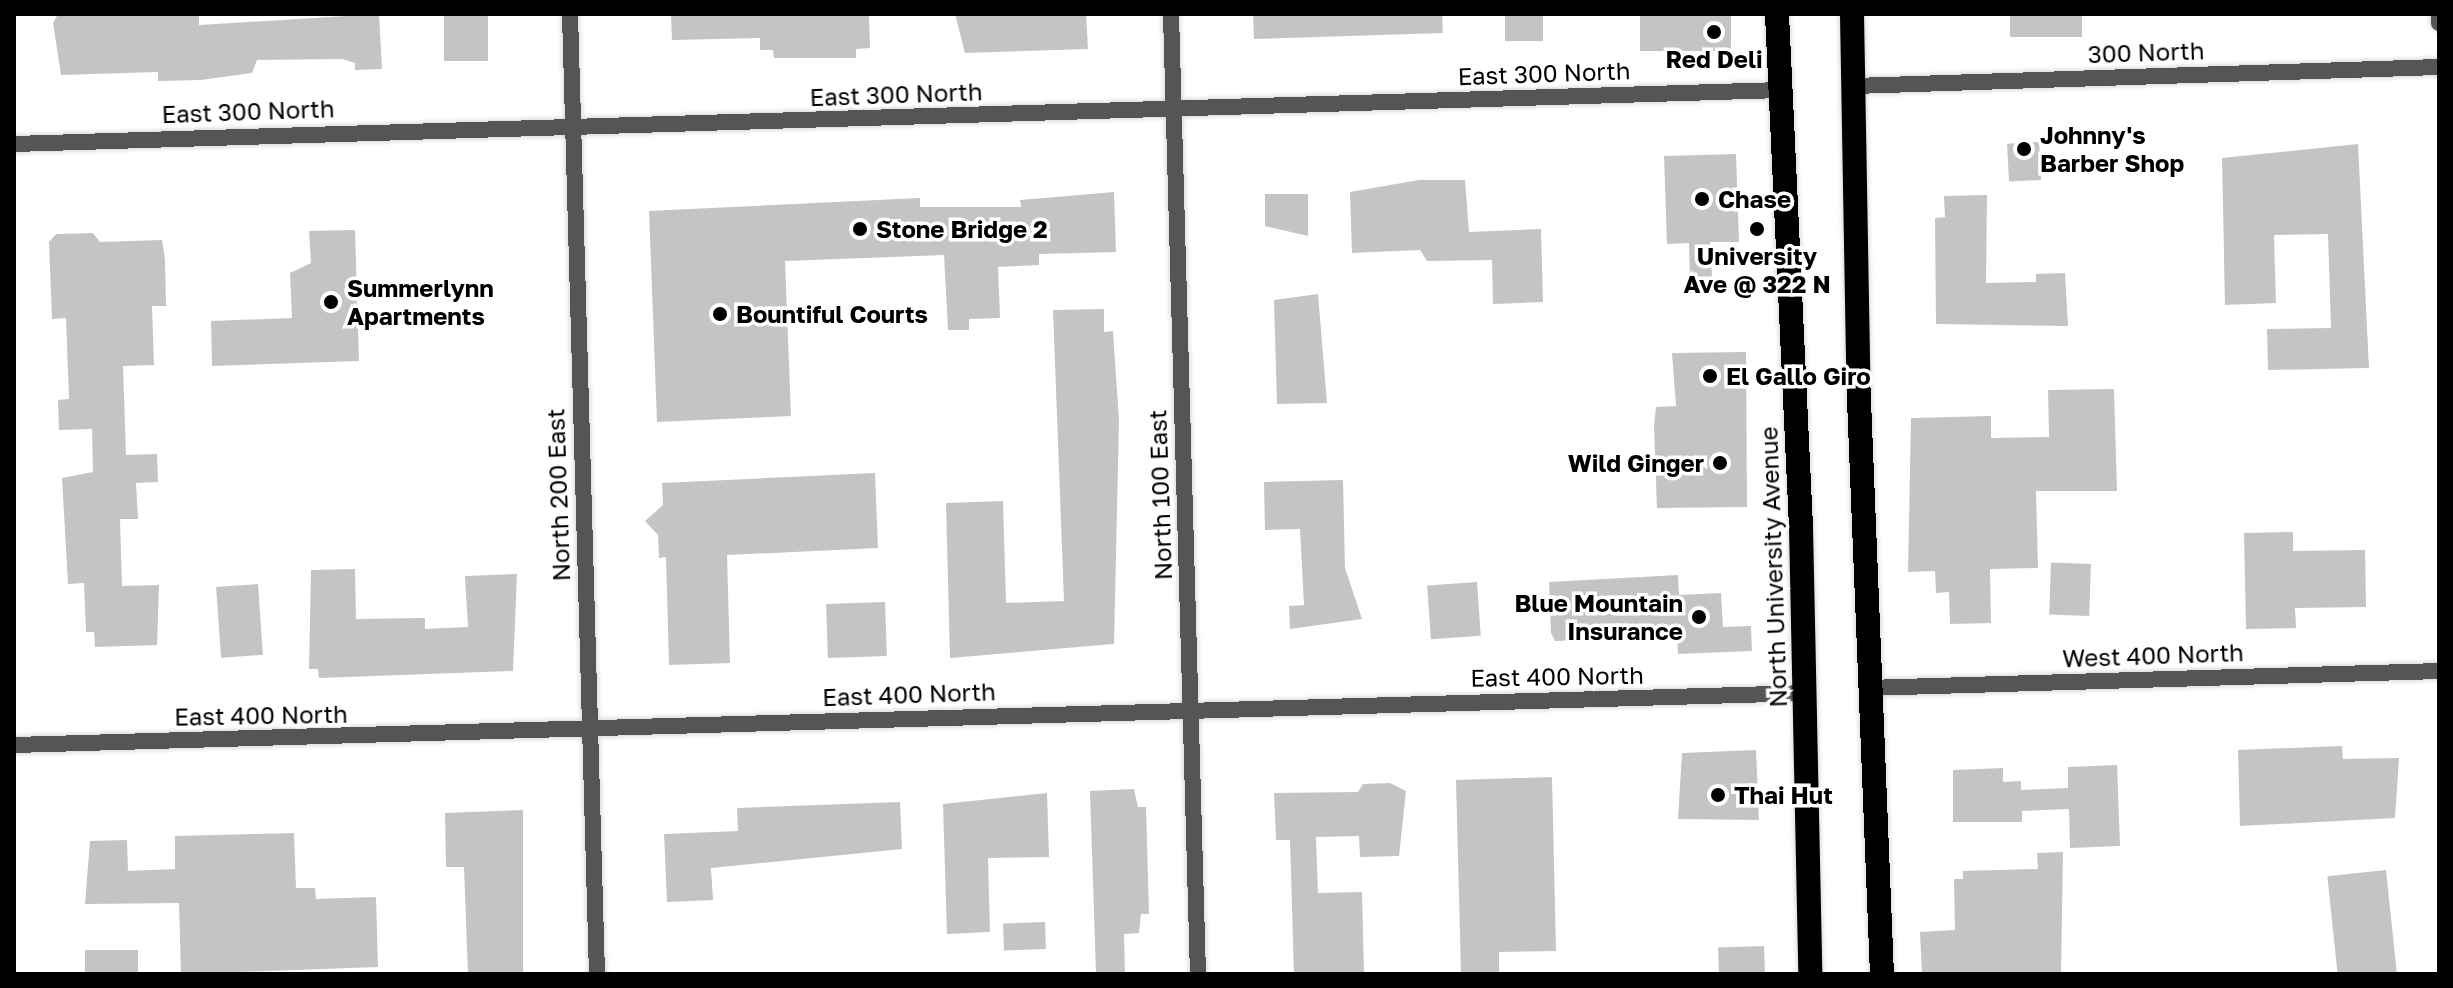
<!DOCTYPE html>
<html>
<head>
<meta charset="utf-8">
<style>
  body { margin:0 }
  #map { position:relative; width:2453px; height:988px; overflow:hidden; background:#fff; font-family:"Golos Text",sans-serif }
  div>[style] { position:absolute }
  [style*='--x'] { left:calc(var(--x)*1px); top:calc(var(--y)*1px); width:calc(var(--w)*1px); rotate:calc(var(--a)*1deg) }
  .building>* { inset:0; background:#c4c4c4; transform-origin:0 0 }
  .roads { filter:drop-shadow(0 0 2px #dbdbdb) drop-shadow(0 0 2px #dbdbdb) }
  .street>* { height:16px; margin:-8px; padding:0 8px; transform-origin:8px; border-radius:8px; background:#555 }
  .highway>* { height:24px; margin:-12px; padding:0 12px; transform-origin:12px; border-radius:12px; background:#000 }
  .dots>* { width:22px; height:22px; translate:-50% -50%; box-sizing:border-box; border:4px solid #fff; border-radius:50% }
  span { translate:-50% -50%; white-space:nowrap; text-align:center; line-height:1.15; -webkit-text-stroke:7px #fff; paint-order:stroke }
  .street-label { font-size:24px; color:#000 }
  .poi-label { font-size:24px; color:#000; font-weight:700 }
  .left { translate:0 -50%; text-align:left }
  .right { translate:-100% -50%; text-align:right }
  .frame { position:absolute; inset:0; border:16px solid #000; pointer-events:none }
</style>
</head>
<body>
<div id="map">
  <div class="building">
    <div style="clip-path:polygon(58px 14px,199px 14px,199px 25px,379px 14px,382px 69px,355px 70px,355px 63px,342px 59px,257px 60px,252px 73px,201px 80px,158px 81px,158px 72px,61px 75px,53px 23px)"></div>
    <div style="left:444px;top:14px;width:44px;height:47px"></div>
    <div style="clip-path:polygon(671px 14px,869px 14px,870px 48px,856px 49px,856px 58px,774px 58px,773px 50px,760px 50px,760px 38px,672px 40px)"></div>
    <div style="clip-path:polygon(955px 14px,1086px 14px,1088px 49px,965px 53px)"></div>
    <div style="clip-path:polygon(1253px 14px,1442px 14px,1443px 33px,1254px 39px)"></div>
    <div style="left:1505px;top:14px;width:38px;height:27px"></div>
    <div style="left:1640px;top:14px;width:91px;height:37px"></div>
    <div style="left:2010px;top:14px;width:72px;height:23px"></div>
    <div style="left:2039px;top:142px;width:38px;height:32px;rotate:87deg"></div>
    <div style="clip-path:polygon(2358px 144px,2369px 368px,2268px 370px,2267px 329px,2331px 328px,2328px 234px,2274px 235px,2276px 303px,2225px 305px,2222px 158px)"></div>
    <div style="clip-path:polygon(1736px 154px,1739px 242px,1710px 242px,1712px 277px,1690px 278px,1689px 243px,1667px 244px,1664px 156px)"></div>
    <div style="clip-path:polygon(1419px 180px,1465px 180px,1469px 232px,1541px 229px,1543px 302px,1493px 304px,1492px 260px,1427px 261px,1420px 250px,1352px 253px,1350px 192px)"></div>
    <div style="clip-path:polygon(1114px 192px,1116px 252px,1039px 254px,1039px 265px,998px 267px,1000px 318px,969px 319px,969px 330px,948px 330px,944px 255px,785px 261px,791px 416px,657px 422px,649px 211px,920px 198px,920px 207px,1021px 207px,1020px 200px)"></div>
    <div style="clip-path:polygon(1265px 194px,1308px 194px,1308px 236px,1265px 226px)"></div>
    <div style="clip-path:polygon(1987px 195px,1986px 283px,2036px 282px,2036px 274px,2065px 273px,2068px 326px,1936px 324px,1935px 218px,1945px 217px,1944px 196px)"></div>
    <div style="clip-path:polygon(355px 230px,359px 361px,212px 366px,211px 321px,292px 318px,290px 273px,311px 263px,309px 231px)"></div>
    <div style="clip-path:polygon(93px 233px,100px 242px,162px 240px,165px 259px,166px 306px,152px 306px,154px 365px,123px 366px,126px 455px,157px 454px,158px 482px,136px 483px,138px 519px,120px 519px,122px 586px,159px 585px,157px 645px,95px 647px,94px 632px,86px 632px,84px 583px,68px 584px,62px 478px,93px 472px,92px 429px,59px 430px,58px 400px,69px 399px,66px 318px,52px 319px,49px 242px,56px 234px)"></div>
    <div style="clip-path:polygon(1318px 294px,1327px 403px,1277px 404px,1274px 300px)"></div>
    <div style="clip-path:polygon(1104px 309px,1104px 332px,1113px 331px,1119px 421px,1114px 644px,950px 658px,946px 503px,1003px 501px,1006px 603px,1064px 601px,1053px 310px)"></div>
    <div style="clip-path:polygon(1746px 352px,1747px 507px,1657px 508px,1654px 426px,1656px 407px,1676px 406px,1672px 353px)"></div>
    <div style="clip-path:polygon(2114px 389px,2117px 491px,2036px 491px,2038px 568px,1990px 569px,1991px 623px,1950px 624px,1949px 592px,1936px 593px,1935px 571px,1908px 572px,1911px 418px,1991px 416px,1991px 438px,2049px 437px,2048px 390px)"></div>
    <div style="clip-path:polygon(875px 473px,878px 548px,727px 555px,730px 663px,669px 665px,666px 557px,659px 558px,658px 535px,645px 521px,663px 505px,662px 483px)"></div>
    <div style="clip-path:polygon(1343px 480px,1345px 568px,1362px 619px,1290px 629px,1289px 606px,1304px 605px,1300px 529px,1265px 530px,1264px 482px)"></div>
    <div style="clip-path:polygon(2293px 532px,2293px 551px,2365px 550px,2366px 607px,2295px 608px,2296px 628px,2246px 629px,2244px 533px)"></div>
    <div style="left:2091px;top:564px;width:52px;height:40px;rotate:92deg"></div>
    <div style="clip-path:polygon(355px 569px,356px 619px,425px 618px,425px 629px,468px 627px,465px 576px,517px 574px,513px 671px,319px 678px,318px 669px,309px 669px,311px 570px)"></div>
    <div style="clip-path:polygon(1678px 575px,1679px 595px,1721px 593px,1723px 627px,1751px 626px,1752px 651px,1678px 654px,1677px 636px,1555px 641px,1551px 633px,1549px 582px)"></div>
    <div style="left:1477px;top:582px;width:54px;height:50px;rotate:86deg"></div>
    <div style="left:258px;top:584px;width:71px;height:42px;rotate:86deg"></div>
    <div style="left:885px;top:602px;width:54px;height:59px;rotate:88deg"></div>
    <div style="clip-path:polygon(2342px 746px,2343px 759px,2399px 758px,2395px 818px,2240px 826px,2238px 750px)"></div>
    <div style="clip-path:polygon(1756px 750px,1759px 820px,1678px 819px,1682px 753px)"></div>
    <div style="clip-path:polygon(2117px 765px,2120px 846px,2070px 848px,2069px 809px,2022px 811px,2022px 822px,1953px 822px,1953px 770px,2003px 768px,2003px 782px,2021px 781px,2021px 790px,2068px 788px,2068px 767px)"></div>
    <div style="clip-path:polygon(1552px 777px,1556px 951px,1499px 952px,1499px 974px,1461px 974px,1456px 780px)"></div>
    <div style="clip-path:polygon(1390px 783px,1406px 791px,1399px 856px,1360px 857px,1359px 836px,1316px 837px,1318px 893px,1362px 892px,1364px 974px,1294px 974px,1290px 840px,1276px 840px,1274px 793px,1358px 792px,1363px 784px)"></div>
    <div style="clip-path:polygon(1134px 789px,1138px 807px,1146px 807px,1149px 914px,1141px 914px,1139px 933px,1124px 934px,1125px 974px,1096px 974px,1090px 791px)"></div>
    <div style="clip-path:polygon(1047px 793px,1049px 857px,988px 858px,990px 932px,947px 934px,943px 804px)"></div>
    <div style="clip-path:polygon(900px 802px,902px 849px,711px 868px,713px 900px,667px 902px,664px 834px,738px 831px,737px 808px)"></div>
    <div style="clip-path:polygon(523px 810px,523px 974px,468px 974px,464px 867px,446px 867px,445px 813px)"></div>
    <div style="clip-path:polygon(294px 833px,296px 888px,315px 888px,316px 899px,376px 897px,378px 967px,181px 974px,179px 903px,85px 904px,90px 841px,127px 840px,128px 871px,175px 869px,175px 836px)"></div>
    <div style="clip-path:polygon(2063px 852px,2061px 974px,1922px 974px,1920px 932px,1955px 930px,1954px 879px,1963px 879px,1963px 871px,2038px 869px,2037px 853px)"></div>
    <div style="left:2386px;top:870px;width:105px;height:59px;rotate:84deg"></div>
    <div style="left:1045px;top:922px;width:27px;height:42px;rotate:88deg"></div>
    <div style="left:1764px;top:946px;width:28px;height:46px;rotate:88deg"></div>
    <div style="left:138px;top:950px;width:24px;height:53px;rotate:90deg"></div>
  </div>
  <div class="roads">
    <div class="street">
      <div style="--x:570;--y:14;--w:960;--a:88.39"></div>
      <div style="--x:1171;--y:14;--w:960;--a:88.39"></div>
      <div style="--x:2439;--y:14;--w:9;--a:90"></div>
      <div style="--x:1854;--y:86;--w:585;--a:-1.86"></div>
      <div style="--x:14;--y:144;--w:1766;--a:-1.75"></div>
      <div style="--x:1867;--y:688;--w:572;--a:-1.7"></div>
      <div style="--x:14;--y:745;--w:1792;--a:-1.66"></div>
    </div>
    <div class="highway">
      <div style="--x:1777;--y:14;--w:514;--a:87.32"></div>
      <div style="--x:1801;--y:527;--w:447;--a:88.8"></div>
      <div style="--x:1852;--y:14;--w:361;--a:89"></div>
      <div style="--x:1858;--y:375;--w:599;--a:87.71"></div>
    </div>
  </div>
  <div class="dots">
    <div style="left:1714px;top:32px;background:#000"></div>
    <div style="left:2024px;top:149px;background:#000"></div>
    <div style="left:1702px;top:199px;background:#000"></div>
    <div style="left:860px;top:229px;background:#000"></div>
    <div style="left:1757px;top:229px;background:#000"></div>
    <div style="left:331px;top:302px;background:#000"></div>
    <div style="left:720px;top:314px;background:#000"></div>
    <div style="left:1710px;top:376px;background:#000"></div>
    <div style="left:1720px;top:463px;background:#000"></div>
    <div style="left:1699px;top:617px;background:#000"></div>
    <div style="left:1718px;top:795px;background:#000"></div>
  </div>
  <div class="street-label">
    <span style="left:2146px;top:52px;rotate:-2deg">300 North</span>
    <span style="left:1544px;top:73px;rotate:-2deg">East 300 North</span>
    <span style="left:896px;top:94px;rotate:-2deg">East 300 North</span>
    <span style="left:248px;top:111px;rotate:-2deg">East 300 North</span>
    <span style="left:558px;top:495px;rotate:-92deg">North 200 East</span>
    <span style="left:1160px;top:495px;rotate:-92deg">North 100 East</span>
    <span style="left:1773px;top:567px;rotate:-92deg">North University Avenue</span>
    <span style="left:2153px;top:655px;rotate:-2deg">West 400 North</span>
    <span style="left:1557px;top:676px;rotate:-1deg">East 400 North</span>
    <span style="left:909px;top:694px;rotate:-2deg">East 400 North</span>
    <span style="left:261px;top:715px;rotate:-1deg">East 400 North</span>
  </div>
  <div class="poi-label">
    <span style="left:1714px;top:59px">Red Deli</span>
    <span class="left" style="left:2040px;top:149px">Johnny's<br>Barber Shop</span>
    <span class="left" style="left:1718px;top:199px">Chase</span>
    <span class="left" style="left:876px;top:229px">Stone Bridge 2</span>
    <span style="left:1757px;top:270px">University<br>Ave @ 322 N</span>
    <span class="left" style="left:347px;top:302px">Summerlynn<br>Apartments</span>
    <span class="left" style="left:736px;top:314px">Bountiful Courts</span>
    <span class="left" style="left:1726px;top:376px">El Gallo Giro</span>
    <span class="right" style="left:1704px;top:463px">Wild Ginger</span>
    <span class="right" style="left:1683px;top:617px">Blue Mountain<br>Insurance</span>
    <span class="left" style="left:1734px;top:795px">Thai Hut</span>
  </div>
  <div class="frame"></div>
</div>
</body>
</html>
